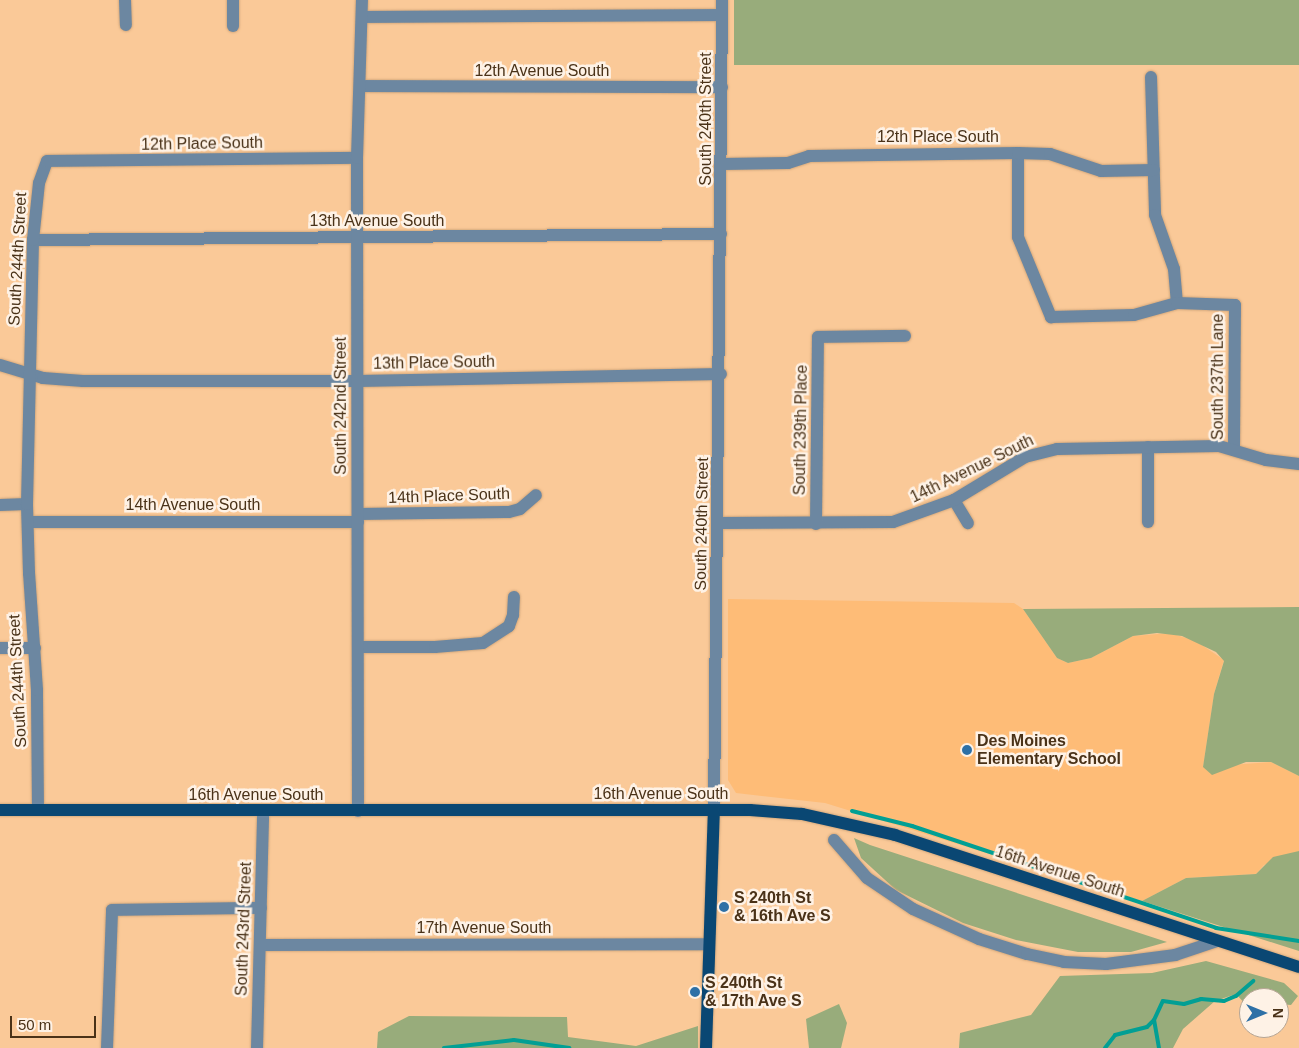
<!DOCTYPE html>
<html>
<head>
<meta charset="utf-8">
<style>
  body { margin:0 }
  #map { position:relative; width:1299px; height:1048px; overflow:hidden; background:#fac998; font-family:Arial,sans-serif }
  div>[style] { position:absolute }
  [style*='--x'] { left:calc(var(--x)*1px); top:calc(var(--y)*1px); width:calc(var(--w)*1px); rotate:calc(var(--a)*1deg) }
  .built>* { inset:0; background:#febc77 }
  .green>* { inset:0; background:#98ac7b; transform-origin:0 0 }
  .stream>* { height:4px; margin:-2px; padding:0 2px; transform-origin:2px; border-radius:2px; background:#029f94 }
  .roads { filter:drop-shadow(0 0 1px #d3a87c) drop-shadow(0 0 1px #d3a87c) }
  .minor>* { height:12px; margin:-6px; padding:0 6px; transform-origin:6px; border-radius:6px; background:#6c87a1 }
  .major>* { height:12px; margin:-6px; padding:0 6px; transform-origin:6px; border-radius:6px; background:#0a4773 }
  .dots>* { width:14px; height:14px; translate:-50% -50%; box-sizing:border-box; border:2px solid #fef2e6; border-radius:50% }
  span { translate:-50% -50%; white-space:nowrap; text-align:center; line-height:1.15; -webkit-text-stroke:5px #fef2e6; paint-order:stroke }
  .street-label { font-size:16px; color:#4a3218 }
  .poi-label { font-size:16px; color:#4a3218; font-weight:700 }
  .left { translate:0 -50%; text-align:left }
  .north { position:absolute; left:1239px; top:988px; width:50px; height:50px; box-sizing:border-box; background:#fef2e6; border:1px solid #b6a594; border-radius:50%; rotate:90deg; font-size:14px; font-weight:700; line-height:20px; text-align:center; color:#4a3218 }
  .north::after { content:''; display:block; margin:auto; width:18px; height:22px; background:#2e70a6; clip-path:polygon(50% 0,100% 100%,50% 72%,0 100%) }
  .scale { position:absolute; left:10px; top:1016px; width:86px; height:22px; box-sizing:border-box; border:2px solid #4a3218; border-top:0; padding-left:6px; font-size:15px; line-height:18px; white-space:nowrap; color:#4a3218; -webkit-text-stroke:4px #fef2e6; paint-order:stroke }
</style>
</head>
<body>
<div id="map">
  <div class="built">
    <div style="clip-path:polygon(728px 599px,1014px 603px,1023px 609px,1057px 658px,1068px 663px,1091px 658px,1133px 636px,1170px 633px,1196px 641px,1224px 660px,1214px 694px,1203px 767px,1271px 762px,1299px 776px,1299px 851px,1264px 865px,1256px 874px,1186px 878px,1142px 901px,825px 803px,736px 793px,728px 780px)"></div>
  </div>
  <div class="green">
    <div style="left:734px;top:0;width:565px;height:65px"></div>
    <div style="clip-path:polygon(1299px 607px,1299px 776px,1271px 762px,1246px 762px,1212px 775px,1203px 767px,1214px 694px,1224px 661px,1216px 652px,1182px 636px,1157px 633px,1133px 636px,1091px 658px,1068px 663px,1057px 658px,1023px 609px)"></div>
    <div style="clip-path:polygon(854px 838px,870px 845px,1167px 942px,1131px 952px,1078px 952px,1016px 940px,963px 923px,896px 890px,861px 858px)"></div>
    <div style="clip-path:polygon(1299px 851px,1299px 951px,1142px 901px,1186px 878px,1256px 874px,1273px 857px)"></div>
    <div style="clip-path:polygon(1206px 961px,1284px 983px,1298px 996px,1291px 1005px,1279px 1004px,1279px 998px,1249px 998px,1249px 1008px,1236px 994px,1215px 1001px,1183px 1029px,1173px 1048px,959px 1048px,960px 1033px,1031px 1015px,1060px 976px,1152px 973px)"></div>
    <div style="clip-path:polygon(839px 1004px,847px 1023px,841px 1048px,809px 1048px,806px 1019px)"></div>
    <div style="clip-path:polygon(409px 1016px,567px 1017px,568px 1037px,636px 1046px,698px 1026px,698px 1048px,377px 1048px,378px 1032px)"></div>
  </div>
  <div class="stream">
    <div style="--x:852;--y:811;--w:62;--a:14"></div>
    <div style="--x:912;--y:826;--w:321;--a:18.5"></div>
    <div style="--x:1216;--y:928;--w:84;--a:8.9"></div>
    <div style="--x:444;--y:1048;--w:70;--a:-6.5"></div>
    <div style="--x:514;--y:1040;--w:56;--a:8.3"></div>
    <div style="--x:1105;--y:1048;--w:16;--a:-52"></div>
    <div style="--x:1115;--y:1035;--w:33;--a:-14"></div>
    <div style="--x:1147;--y:1027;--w:10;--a:-45"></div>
    <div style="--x:1159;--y:1048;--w:28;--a:-100"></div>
    <div style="--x:1154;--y:1020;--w:21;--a:-65"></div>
    <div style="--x:1163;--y:1001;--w:21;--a:8"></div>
    <div style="--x:1184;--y:1004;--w:18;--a:-16"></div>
    <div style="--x:1201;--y:999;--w:23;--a:5"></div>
    <div style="--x:1224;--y:1001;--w:13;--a:-23"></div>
    <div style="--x:1236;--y:996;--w:23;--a:-41"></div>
  </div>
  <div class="roads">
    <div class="minor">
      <div style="--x:125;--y:0;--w:25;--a:88"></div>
      <div style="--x:233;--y:0;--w:26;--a:90"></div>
      <div style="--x:362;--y:17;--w:360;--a:-0.3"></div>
      <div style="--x:1151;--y:77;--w:138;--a:88.3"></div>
      <div style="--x:1155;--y:215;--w:57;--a:70.6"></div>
      <div style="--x:1174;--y:269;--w:34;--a:85"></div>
      <div style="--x:361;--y:86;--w:361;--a:0.2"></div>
      <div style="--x:1018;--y:153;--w:84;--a:90"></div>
      <div style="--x:1018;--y:237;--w:87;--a:67.6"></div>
      <div style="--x:1051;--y:317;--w:83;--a:-1.4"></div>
      <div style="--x:1134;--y:315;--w:45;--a:-15.6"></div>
      <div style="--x:1177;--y:303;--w:58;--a:2"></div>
      <div style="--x:1235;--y:305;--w:144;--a:90.4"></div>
      <div style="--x:722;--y:164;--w:66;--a:-0.9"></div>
      <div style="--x:788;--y:163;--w:22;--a:-18"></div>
      <div style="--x:809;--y:156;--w:209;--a:-0.8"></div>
      <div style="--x:1018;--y:153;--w:32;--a:2"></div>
      <div style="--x:1050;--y:154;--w:54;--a:18.4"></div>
      <div style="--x:1101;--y:171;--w:53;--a:-1.1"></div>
      <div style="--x:33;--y:240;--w:688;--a:-0.5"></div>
      <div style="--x:0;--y:365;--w:45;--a:16.8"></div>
      <div style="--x:43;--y:378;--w:40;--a:4.3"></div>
      <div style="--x:83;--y:381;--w:275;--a:0"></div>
      <div style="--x:358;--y:381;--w:363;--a:-1.1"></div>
      <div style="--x:1148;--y:447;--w:75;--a:90"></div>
      <div style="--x:954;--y:500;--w:27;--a:59"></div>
      <div style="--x:0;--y:505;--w:27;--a:-2"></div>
      <div style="--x:358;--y:514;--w:151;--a:-0.8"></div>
      <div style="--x:509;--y:512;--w:11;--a:-15"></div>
      <div style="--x:520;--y:509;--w:21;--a:-41"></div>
      <div style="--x:28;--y:522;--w:330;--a:0"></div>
      <div style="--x:718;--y:523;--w:175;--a:-0.3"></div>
      <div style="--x:893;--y:522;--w:65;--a:-19.8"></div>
      <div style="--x:954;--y:500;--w:83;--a:-31.2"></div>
      <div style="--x:1025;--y:457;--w:33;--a:-14"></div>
      <div style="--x:1057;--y:449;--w:162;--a:-1.1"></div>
      <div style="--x:1219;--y:446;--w:49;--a:16.6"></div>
      <div style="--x:1266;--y:460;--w:33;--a:7"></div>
      <div style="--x:816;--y:524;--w:187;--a:-89.4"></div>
      <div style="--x:818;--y:337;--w:87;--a:-0.7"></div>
      <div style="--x:358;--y:647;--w:77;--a:0"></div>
      <div style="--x:435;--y:647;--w:48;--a:-4.8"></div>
      <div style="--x:483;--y:643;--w:31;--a:-33"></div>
      <div style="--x:509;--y:626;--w:12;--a:-70"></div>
      <div style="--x:513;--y:615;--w:18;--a:-87"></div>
      <div style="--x:0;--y:648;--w:35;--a:0"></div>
      <div style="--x:38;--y:810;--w:120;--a:-90.5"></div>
      <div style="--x:37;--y:690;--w:117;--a:-93.9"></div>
      <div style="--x:29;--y:573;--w:69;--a:-91.7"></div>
      <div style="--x:27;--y:504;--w:264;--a:-88.7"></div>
      <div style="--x:33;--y:240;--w:57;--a:-84"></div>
      <div style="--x:39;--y:183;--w:23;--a:-70"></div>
      <div style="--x:47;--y:161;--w:310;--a:-0.6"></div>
      <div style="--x:714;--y:810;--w:810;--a:-89.43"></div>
      <div style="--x:358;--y:811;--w:653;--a:-90.09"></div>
      <div style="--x:357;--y:158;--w:158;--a:-88.2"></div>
      <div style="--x:834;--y:840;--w:50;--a:49"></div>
      <div style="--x:867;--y:878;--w:55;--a:34"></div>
      <div style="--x:913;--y:909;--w:72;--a:24.4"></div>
      <div style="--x:979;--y:939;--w:50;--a:17.4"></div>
      <div style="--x:1027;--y:954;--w:38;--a:12"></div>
      <div style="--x:1064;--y:962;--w:42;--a:2.7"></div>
      <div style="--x:1106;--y:964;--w:70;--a:-7.4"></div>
      <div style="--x:1175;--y:955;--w:44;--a:-18.4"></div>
      <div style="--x:260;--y:945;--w:448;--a:-0.1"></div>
      <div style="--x:107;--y:1048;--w:138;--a:-87.9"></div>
      <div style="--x:112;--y:910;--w:149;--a:-0.8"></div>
      <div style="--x:257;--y:1048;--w:237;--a:-88.5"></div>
    </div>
    <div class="major">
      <div style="--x:0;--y:810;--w:750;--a:0"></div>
      <div style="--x:750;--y:810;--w:52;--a:4.4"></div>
      <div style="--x:802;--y:814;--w:95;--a:12.7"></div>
      <div style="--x:895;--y:835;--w:425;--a:18.1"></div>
      <div style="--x:706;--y:1048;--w:238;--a:-88.1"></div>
    </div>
  </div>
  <div class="dots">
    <div style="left:967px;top:750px;background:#2e70a6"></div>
    <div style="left:724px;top:907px;background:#2e70a6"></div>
    <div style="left:695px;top:992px;background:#2e70a6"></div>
  </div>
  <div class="street-label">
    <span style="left:542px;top:71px">12th Avenue South</span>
    <span style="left:706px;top:119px;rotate:-90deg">South 240th Street</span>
    <span style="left:938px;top:137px">12th Place South</span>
    <span style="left:202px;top:144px;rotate:-1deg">12th Place South</span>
    <span style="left:377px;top:221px">13th Avenue South</span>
    <span style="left:18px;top:259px;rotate:-87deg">South 244th Street</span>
    <span style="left:434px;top:363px;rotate:-1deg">13th Place South</span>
    <span style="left:1218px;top:377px;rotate:-90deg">South 237th Lane</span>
    <span style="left:341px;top:406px;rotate:-90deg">South 242nd Street</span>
    <span style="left:801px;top:430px;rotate:-89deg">South 239th Place</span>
    <span style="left:972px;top:469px;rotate:-26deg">14th Avenue South</span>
    <span style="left:449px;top:496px;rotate:-2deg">14th Place South</span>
    <span style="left:193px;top:505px">14th Avenue South</span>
    <span style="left:702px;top:524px;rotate:-89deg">South 240th Street</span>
    <span style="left:18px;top:681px;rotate:-93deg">South 244th Street</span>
    <span style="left:661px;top:794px">16th Avenue South</span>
    <span style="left:256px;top:795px">16th Avenue South</span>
    <span style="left:1060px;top:872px;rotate:18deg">16th Avenue South</span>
    <span style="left:484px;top:928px">17th Avenue South</span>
    <span style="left:244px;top:929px;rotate:-88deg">South 243rd Street</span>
  </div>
  <div class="poi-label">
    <span class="left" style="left:977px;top:750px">Des Moines<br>Elementary School</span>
    <span class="left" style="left:734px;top:907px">S 240th St<br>&amp; 16th Ave S</span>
    <span class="left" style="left:705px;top:992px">S 240th St<br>&amp; 17th Ave S</span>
  </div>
  <div class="north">N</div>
  <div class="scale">50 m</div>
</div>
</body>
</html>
